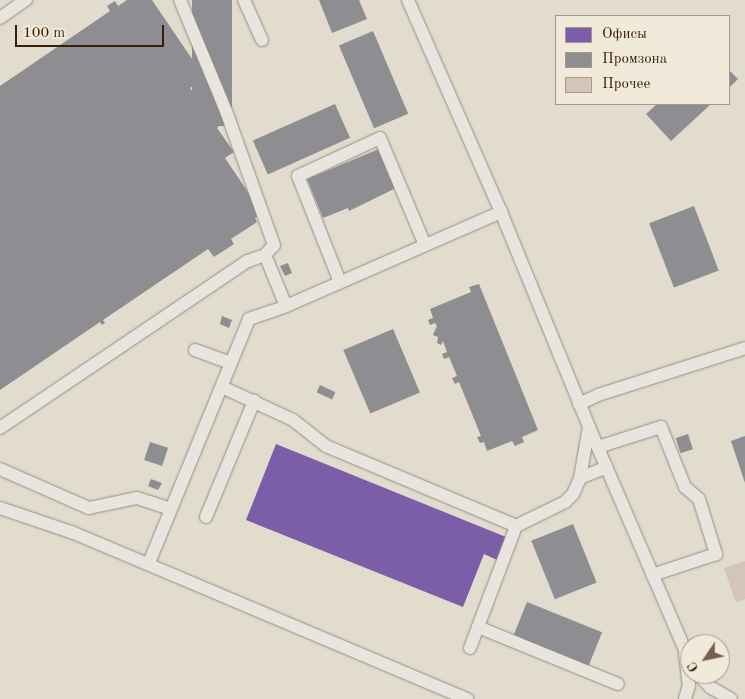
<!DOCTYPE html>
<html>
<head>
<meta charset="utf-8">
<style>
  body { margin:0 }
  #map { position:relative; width:745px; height:699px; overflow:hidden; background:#e1dcce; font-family:"Old Standard TT",serif }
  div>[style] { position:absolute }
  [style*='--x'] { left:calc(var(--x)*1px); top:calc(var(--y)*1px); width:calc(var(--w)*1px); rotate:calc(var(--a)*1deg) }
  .offices>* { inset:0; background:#7b5ea7 }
  .industry>* { inset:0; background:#8d8d92; transform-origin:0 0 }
  .building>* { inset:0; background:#d4c5bb }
  .roads { filter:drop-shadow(0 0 1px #958d82) drop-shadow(0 0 1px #958d82) }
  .minor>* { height:12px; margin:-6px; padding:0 6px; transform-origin:6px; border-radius:6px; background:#e9e5de }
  span { translate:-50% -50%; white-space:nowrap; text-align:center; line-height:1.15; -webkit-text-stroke:5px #f1eada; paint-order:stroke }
  .legend { position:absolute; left:555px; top:15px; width:175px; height:90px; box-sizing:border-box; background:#f1eada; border:1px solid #a89884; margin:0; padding:6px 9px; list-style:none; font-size:15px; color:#3a1e04 }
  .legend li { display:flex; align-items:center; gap:10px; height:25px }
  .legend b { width:25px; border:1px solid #a89884 }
  .north { position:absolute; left:680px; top:634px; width:50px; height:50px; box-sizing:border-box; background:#f1eada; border:1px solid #a89884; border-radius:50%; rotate:236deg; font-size:14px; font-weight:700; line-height:20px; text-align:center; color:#3a1e04 }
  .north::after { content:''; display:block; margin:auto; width:18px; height:22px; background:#74604b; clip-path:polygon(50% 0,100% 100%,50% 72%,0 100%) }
  .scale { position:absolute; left:15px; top:25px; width:149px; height:22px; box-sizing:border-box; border:2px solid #3a1e04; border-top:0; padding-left:6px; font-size:15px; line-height:18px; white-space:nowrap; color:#3a1e04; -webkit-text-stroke:4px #f1eada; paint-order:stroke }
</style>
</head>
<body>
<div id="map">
  <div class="offices">
    <div style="clip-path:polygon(276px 444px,506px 537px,497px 560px,484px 554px,463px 607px,246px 520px)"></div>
  </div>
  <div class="industry">
    <div style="clip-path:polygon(127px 0,152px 0,205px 78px,190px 88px,215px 125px,217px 123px,219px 126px,217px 128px,234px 152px,225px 158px,262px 213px,255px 218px,257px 222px,231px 239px,234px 244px,214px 257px,208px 249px,103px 320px,105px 323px,102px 325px,100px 322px,0 390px,0 86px,110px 11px,107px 6px,115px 1px,118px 6px)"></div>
    <div style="left:192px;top:0;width:40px;height:126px"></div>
    <div style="clip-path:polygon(319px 0,359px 0,367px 19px,332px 33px)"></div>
    <div style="left:373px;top:31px;width:90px;height:37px;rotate:67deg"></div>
    <div style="clip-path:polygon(729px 70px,738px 79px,729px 88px)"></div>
    <div style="left:335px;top:104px;width:37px;height:90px;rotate:66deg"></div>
    <div style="clip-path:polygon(657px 104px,711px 104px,671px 141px,646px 114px)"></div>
    <div style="clip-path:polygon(379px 149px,396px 188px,349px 211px,348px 208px,323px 218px,307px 179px)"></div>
    <div style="left:694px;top:206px;width:69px;height:48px;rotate:69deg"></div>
    <div style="clip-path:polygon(288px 263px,292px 273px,285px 276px,280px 266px)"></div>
    <div style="clip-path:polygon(479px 284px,538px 430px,522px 437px,524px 442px,515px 446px,512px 441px,487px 451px,484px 442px,480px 443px,477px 437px,481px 436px,459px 382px,455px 384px,452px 378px,457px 376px,449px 357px,444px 359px,442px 354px,447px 352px,443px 341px,441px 345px,437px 343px,439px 333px,438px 337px,433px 335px,437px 326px,435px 323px,430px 325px,428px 320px,433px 318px,430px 309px,471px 292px,469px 287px)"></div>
    <div style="clip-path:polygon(222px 316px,232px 320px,229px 328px,220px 324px)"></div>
    <div style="left:393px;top:329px;width:69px;height:54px;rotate:67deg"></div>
    <div style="left:320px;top:385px;width:17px;height:8px;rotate:25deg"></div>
    <div style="left:688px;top:434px;width:16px;height:13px;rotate:72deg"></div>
    <div style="clip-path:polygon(745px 436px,745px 483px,731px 441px)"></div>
    <div style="left:150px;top:442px;width:19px;height:19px;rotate:18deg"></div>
    <div style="clip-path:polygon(151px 479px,162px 483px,158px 490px,148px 486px)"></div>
    <div style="left:573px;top:524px;width:63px;height:45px;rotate:68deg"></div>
    <div style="left:527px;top:602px;width:81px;height:39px;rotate:22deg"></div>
  </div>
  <div class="building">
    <div style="clip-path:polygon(745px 561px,745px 599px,736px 603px,724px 568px)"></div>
  </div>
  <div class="roads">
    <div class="minor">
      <div style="--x:244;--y:0;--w:44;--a:65.8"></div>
      <div style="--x:408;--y:0;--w:232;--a:66.3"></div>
      <div style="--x:501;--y:212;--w:232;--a:67.7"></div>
      <div style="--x:589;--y:427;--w:255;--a:66.7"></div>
      <div style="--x:0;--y:18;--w:32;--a:-35"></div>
      <div style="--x:265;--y:255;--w:55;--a:67.6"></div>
      <div style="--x:340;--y:282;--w:114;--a:-111.6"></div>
      <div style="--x:298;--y:176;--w:90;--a:-24.9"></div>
      <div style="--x:380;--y:138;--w:116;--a:67.2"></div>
      <div style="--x:195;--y:350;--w:38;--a:20"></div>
      <div style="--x:222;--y:387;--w:78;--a:24.9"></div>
      <div style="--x:293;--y:420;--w:42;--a:38.2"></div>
      <div style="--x:326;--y:446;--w:206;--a:22.8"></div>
      <div style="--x:579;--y:404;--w:21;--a:-25"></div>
      <div style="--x:598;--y:395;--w:154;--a:-17.7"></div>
      <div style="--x:0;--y:428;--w:299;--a:-34"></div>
      <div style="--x:248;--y:261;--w:18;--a:-19"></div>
      <div style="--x:265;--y:255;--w:13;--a:-48"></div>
      <div style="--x:274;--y:245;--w:142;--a:-109.7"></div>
      <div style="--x:226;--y:111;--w:120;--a:-112.5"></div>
      <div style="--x:598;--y:447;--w:66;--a:-17.6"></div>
      <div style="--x:661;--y:427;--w:65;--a:68.2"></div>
      <div style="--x:685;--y:487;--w:18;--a:41"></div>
      <div style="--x:699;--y:499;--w:58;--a:72.8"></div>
      <div style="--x:716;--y:554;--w:67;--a:161.8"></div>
      <div style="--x:0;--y:469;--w:97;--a:23.7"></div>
      <div style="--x:89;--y:508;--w:49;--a:-11.8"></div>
      <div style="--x:137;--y:498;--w:35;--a:18"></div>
      <div style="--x:580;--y:478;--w:52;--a:-80"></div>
      <div style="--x:0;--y:508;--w:78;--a:18.7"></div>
      <div style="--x:74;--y:533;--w:427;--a:22.9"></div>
      <div style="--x:206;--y:517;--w:126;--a:-67.5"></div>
      <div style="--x:149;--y:563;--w:264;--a:-67.7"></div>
      <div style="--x:249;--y:319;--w:39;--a:-19"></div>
      <div style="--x:286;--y:306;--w:235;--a:-23.6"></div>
      <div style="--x:478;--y:627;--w:151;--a:22.2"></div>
      <div style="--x:470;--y:648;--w:130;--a:-69.3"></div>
      <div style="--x:516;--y:526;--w:55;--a:-26.1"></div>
      <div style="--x:565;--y:502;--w:11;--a:-45"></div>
      <div style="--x:573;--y:494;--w:17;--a:-66"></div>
      <div style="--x:580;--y:478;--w:29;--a:-22"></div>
      <div style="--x:685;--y:654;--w:31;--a:83"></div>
      <div style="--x:689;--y:685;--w:15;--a:106"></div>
      <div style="--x:698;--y:674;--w:18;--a:47"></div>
      <div style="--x:710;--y:687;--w:24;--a:30"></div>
    </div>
  </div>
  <ul class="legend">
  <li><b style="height:14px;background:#7b5ea7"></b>Офисы</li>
  <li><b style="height:14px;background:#8d8d92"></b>Промзона</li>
  <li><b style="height:14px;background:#d4c5bb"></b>Прочее</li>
  </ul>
  <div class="north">С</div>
  <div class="scale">100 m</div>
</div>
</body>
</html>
